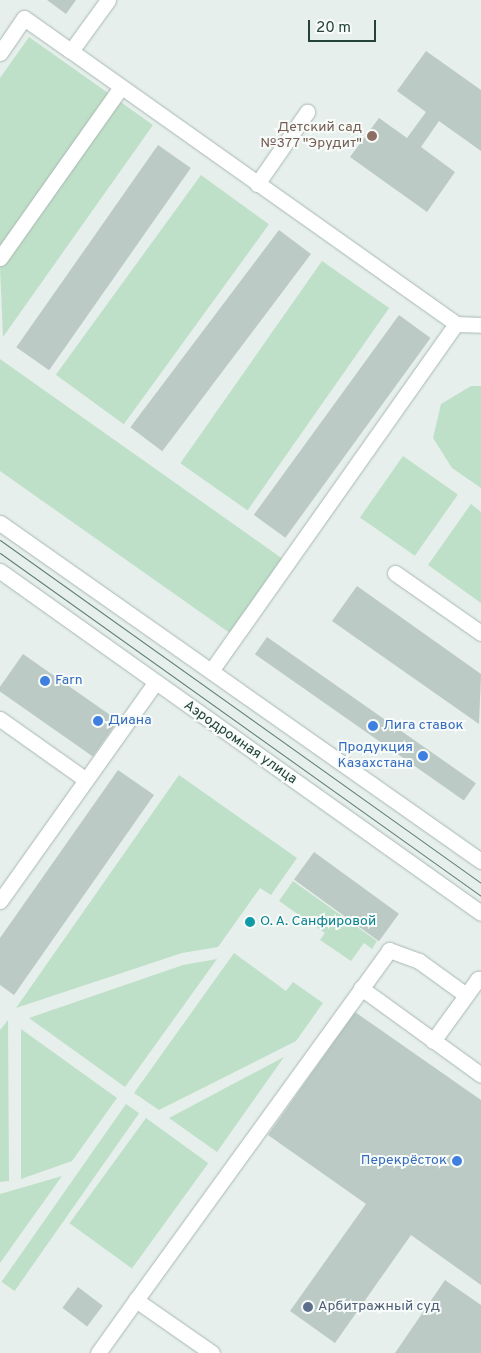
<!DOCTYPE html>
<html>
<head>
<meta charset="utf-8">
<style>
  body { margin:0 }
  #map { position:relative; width:481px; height:1353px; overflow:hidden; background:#e6efeb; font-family:Overpass,sans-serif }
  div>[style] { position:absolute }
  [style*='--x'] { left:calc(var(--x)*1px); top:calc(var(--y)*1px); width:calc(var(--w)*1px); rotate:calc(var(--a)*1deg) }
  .green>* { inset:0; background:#bfe0c8; transform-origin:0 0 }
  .building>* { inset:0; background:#bbcac4; transform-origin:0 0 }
  .roads { filter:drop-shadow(0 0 1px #a8b8b2) drop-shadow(0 0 1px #a8b8b2) }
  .minor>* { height:15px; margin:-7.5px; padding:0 7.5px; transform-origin:7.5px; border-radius:7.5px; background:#fff }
  .tram>* { height:1px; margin:-0.5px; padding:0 0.5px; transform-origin:0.5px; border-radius:0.5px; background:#5f7d75 }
  .dots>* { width:14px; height:14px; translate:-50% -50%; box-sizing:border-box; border:2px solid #f7fbf9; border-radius:50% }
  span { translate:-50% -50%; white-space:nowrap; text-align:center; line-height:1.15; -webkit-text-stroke:4px #f7fbf9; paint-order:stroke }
  .education-label { font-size:14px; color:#785e54 }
  .right { translate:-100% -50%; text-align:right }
  .shop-label { font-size:14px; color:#366cbe }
  .left { translate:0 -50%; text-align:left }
  .street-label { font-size:14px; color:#24423a }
  .culture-label { font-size:14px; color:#0d838f }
  .service-label { font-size:14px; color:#4e5e75 }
  .scale { position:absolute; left:308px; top:20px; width:68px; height:22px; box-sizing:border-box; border:2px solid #24423a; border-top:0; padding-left:6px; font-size:15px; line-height:18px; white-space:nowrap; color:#24423a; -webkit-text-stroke:4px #f7fbf9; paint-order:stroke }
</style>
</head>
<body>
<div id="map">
  <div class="green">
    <div style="clip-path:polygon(29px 37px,111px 95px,0 252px,0 78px)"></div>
    <div style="clip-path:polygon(118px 100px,153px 125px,3px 337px,0 267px)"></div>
    <div style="left:201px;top:175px;width:84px;height:247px;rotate:36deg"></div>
    <div style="left:322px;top:261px;width:82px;height:247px;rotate:35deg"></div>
    <div style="clip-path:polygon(0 359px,290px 564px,237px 638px,0 471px)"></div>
    <div style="clip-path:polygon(471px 386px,481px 386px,481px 488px,452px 468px,433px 438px,441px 404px)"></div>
    <div style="left:403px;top:456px;width:67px;height:75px;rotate:35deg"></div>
    <div style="clip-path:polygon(471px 504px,481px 512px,481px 603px,428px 565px)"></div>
    <div style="clip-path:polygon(179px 775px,297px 858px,271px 895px,260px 888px,218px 947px,182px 953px,16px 1008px)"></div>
    <div style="clip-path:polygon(293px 881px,377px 941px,372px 949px,364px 943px,351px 961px,320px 940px,325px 933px,279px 901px)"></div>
    <div style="clip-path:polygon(234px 953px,286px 991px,293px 982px,323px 1003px,296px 1041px,159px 1110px,134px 1093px)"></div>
    <div style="clip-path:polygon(217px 959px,125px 1087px,29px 1018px,183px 965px)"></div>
    <div style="clip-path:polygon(8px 1020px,9px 1181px,0 1182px,0 1030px)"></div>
    <div style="clip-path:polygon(21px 1029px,117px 1098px,72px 1161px,21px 1179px)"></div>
    <div style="clip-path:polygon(284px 1057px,217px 1152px,169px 1118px)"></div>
    <div style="left:126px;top:1104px;width:16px;height:217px;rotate:35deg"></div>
    <div style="left:146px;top:1118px;width:77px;height:130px;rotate:36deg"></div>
    <div style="clip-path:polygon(62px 1176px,0 1263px,0 1194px)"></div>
  </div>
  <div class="building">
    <div style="clip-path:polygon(47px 0,76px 0,66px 14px)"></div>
    <div style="clip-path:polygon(426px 51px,481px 90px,481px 151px,439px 121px,421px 147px,455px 172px,427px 212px,350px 157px,379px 118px,407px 138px,426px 112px,397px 91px)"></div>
    <div style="left:158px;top:145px;width:40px;height:247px;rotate:35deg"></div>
    <div style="left:279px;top:230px;width:40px;height:247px;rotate:37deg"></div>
    <div style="left:399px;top:315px;width:39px;height:247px;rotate:36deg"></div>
    <div style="clip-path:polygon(357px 586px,481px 674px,479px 724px,332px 621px)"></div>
    <div style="left:267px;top:637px;width:255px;height:21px;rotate:35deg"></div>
    <div style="left:23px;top:654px;width:116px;height:44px;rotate:35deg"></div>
    <div style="clip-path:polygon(118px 770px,154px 795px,14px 995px,0 985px,0 938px)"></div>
    <div style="left:314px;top:852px;width:105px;height:34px;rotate:36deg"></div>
    <div style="clip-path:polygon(355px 1012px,481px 1100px,481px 1285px,411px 1235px,335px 1343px,290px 1311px,366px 1204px,268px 1135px)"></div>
    <div style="clip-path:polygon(445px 1280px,481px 1305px,481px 1353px,395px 1353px)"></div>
    <div style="left:78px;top:1287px;width:31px;height:26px;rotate:37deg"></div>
  </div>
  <div class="roads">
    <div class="minor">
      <div style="--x:71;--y:51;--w:472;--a:35.3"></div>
      <div style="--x:0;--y:53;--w:42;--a:-55.6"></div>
      <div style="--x:24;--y:18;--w:57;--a:35.1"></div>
      <div style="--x:71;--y:51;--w:63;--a:-54"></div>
      <div style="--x:257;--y:184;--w:88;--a:-55.2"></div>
      <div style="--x:0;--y:258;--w:209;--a:-54.7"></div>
      <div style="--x:0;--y:523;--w:588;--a:35.1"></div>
      <div style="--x:0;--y:571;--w:590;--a:35.41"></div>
      <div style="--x:395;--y:573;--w:105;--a:34.9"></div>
      <div style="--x:211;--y:671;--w:425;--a:-54.8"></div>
      <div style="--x:456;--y:324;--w:25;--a:2"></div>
      <div style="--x:0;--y:719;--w:105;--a:35.3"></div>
      <div style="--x:0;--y:901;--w:267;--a:-54.6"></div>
      <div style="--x:361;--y:988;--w:148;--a:35.9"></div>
      <div style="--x:433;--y:1041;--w:77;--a:-54"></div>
      <div style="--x:478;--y:979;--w:4;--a:34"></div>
      <div style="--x:98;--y:1353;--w:65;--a:-54.4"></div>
      <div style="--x:212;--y:1353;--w:93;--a:-145.1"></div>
      <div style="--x:136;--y:1300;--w:432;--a:-54.1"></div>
      <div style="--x:389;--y:950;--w:32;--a:20"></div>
      <div style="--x:419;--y:961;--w:58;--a:35.9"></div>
    </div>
  </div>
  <div class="tram">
    <div style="--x:0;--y:540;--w:591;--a:35.49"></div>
    <div style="--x:0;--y:553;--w:591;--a:35.49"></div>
  </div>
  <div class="dots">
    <div style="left:372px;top:136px;background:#8d6e63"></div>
    <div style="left:45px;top:681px;background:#3f7fe0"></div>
    <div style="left:98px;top:721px;background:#3f7fe0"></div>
    <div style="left:373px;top:726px;background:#3f7fe0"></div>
    <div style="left:423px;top:756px;background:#3f7fe0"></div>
    <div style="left:250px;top:922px;background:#0f9aa8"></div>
    <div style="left:457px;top:1161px;background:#3f7fe0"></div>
    <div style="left:308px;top:1307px;background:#5c6f8a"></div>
  </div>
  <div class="education-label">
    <span class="right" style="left:362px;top:136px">Детский сад<br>№377 "Эрудит"</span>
  </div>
  <div class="shop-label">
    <span class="left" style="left:55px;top:681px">Farn</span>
    <span class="left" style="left:108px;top:721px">Диана</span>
    <span class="left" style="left:383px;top:726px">Лига ставок</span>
    <span class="right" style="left:413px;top:756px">Продукция<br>Казахстана</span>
    <span class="right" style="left:447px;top:1161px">Перекрёсток</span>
  </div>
  <div class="street-label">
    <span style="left:240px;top:743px;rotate:35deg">Аэродромная улица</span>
  </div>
  <div class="culture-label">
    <span class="left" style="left:260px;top:922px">О. А. Санфировой</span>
  </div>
  <div class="service-label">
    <span class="left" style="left:318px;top:1307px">Арбитражный суд</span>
  </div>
  <div class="scale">20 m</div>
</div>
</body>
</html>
